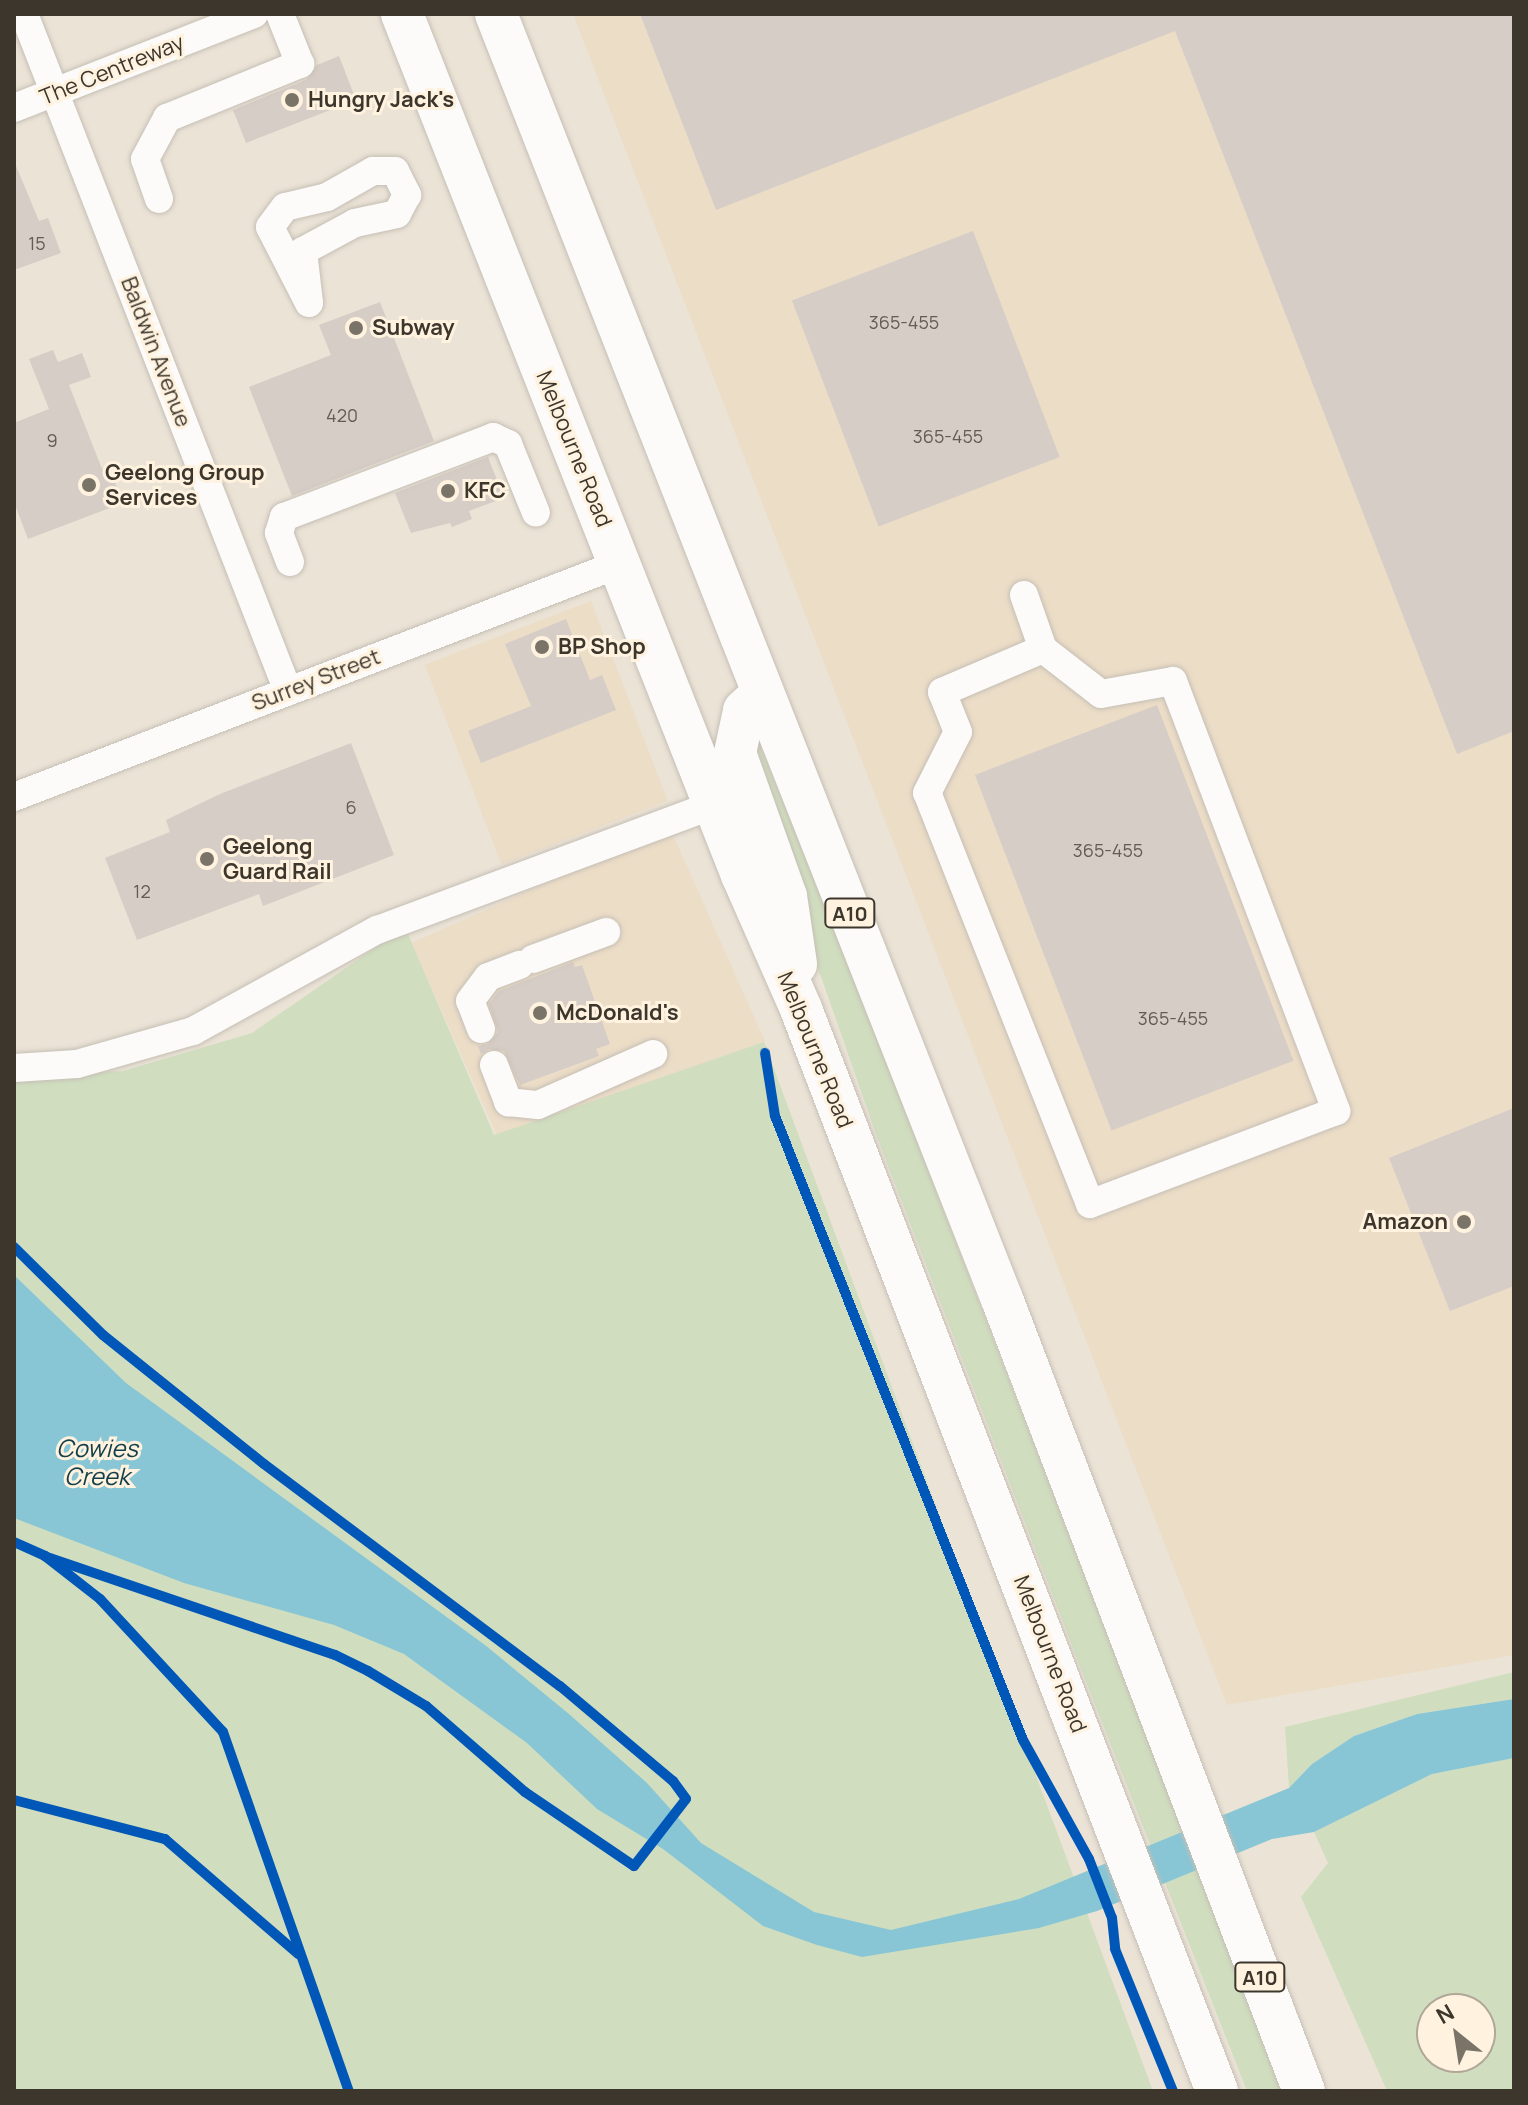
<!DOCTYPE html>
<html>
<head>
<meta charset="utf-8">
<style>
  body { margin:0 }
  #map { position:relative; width:1528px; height:2105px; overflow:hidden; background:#ebe3d6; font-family:Manrope,sans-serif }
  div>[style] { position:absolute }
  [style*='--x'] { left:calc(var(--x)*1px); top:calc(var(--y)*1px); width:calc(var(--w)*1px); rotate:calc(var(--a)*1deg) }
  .built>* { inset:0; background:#ecddc7; transform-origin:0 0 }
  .green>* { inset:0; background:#d0debf }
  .water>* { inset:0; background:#88c6d5 }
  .building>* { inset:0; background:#d6cdc6; transform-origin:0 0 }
  .roads { filter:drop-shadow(0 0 2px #c5bfb5) drop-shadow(0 0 2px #c5bfb5) }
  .minor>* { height:28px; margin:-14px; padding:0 14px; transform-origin:14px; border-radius:14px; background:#fcfbf9 }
  .highway>* { height:42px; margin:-21px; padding:0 21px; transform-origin:21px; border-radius:21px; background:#fcfbf9 }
  .cycleway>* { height:10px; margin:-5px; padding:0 5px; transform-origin:5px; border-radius:5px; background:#0057b8 }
  .dots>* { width:22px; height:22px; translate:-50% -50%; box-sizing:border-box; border:4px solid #fff2df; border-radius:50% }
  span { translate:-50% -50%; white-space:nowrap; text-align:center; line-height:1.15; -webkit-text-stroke:6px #fff2df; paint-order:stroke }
  .number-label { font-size:18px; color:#635c54 }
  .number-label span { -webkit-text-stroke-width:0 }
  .shield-label span { padding:2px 6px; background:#fff2df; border:2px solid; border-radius:6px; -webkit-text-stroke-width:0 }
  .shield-label { font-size:20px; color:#3c362d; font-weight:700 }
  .street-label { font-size:22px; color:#3c362d }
  .poi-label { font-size:22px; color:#3c362d; font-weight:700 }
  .left { translate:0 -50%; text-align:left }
  .right { translate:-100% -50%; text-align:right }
  .water-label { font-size:24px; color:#143f4a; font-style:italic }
  .frame { position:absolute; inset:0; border:16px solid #3c362d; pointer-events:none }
  .north { position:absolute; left:1416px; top:1993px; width:80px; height:80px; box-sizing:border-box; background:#fff2df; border:2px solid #b1a798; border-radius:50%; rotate:330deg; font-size:22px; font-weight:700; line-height:32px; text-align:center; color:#3c362d }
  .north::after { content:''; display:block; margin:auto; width:28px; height:36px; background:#797368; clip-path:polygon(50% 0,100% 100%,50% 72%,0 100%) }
</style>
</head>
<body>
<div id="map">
  <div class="built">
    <div style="clip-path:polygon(573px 14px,1514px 14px,1514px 1655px,1227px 1705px)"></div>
    <div style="left:591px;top:601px;width:214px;height:178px;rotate:69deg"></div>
    <div style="left:670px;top:828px;width:234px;height:283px;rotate:66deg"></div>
  </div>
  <div class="green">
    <div style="clip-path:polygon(755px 733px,850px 968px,1284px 2091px,1247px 2091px,1080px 1666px,876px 1134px,752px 779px)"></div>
    <div style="clip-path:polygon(405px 927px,494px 1135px,764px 1042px,1153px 2091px,14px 2091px,14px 1075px,123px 1071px,252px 1033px)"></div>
    <div style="clip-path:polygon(1514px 1672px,1514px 1699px,1417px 1714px,1354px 1736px,1312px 1764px,1289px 1788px,1285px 1727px)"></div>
    <div style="clip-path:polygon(evenodd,1514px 1758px,1514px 2091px,1387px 2091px,1301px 1897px,1328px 1863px,1314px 1832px,1432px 1774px,1514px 1758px,1432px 2009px,1480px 2009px,1480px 2057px,1432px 2057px,1432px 2009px)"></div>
  </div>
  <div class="water">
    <div style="clip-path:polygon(14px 1275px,126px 1383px,485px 1645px,569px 1714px,647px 1783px,701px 1843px,814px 1912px,891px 1930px,1019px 1899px,1289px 1788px,1312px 1764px,1354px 1736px,1417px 1714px,1514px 1699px,1514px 1758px,1432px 1774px,1314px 1832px,1272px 1839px,1097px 1911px,1039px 1928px,862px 1957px,817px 1945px,763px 1926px,663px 1849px,597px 1809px,527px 1743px,404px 1654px,334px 1625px,184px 1583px,14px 1518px)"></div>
  </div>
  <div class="building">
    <div style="clip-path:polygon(640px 14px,1514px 14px,1514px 731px,1457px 754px,1175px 31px,716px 210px)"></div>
    <div style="clip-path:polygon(339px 56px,356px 100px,246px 143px,233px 110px,306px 80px,317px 65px)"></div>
    <div style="clip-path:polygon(14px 161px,39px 221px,48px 218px,61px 253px,14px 270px)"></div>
    <div style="left:973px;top:231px;width:242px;height:194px;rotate:69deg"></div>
    <div style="clip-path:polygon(380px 302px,434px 441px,292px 496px,249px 387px,331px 355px,319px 325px)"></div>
    <div style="clip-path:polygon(53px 350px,58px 362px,82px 353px,91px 377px,69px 385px,102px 469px,109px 466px,123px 503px,28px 539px,14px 502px,14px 423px,49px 409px,29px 359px)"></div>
    <div style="clip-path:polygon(488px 457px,504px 498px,469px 511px,472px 519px,452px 527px,450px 523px,411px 533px,395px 493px)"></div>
    <div style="clip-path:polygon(566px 619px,590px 680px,602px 675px,616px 710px,481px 763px,468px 731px,531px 706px,505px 644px)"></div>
    <div style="left:1157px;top:705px;width:381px;height:195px;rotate:69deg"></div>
    <div style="clip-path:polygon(351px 743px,394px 855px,263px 906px,259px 894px,137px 940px,105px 858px,170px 832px,166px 820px,220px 794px)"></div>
    <div style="clip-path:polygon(573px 962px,575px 967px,582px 965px,610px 1044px,596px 1049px,599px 1056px,520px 1085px,504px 1051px,489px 1049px,481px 1054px,478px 1046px,488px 1044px,498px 1032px,489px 1004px,499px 991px)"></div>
    <div style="clip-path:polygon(1514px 1108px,1514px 1286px,1450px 1311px,1389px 1158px)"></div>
  </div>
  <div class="roads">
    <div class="minor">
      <div style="--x:24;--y:14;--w:727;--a:68.7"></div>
      <div style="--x:14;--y:108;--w:258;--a:-21.4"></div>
      <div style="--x:373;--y:171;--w:22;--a:0"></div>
      <div style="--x:395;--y:171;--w:27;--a:63"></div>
      <div style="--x:407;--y:195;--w:21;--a:118"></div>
      <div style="--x:397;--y:214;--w:43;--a:167.9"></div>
      <div style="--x:355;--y:223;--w:59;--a:151.7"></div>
      <div style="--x:303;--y:251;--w:52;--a:83.4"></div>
      <div style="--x:309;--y:303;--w:85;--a:-117.2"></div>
      <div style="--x:270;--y:227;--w:25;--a:-53"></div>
      <div style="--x:285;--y:207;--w:43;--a:-13.4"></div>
      <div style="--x:327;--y:197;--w:53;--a:-29.5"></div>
      <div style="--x:159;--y:199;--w:42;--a:-109.3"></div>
      <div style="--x:145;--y:159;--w:47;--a:-61.8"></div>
      <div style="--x:167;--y:118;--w:144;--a:-22.1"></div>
      <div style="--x:300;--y:64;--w:54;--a:-111.8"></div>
      <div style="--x:290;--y:562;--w:31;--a:-111"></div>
      <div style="--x:279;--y:533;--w:17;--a:-73"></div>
      <div style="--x:284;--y:517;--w:224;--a:-20.9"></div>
      <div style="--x:493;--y:437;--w:17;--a:25"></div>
      <div style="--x:508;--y:444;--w:74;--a:67.9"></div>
      <div style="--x:1024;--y:595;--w:57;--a:70.6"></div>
      <div style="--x:1043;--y:649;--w:73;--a:37.8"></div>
      <div style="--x:1101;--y:694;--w:73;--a:-10.2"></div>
      <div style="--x:1173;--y:681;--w:460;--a:69.2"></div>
      <div style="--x:1336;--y:1111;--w:263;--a:159.3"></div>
      <div style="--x:1090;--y:1204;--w:442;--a:-111.6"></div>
      <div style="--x:927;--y:793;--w:68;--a:-63.1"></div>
      <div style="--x:958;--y:732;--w:43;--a:-111.8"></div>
      <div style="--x:942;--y:692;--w:110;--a:-23.1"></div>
      <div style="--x:14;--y:797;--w:648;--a:-21.06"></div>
      <div style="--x:533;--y:959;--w:78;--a:-20.3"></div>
      <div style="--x:481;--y:1029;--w:30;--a:-111"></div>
      <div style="--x:470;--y:1001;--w:30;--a:-53"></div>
      <div style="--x:488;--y:977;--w:34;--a:-21"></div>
      <div style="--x:494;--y:1065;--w:40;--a:69"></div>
      <div style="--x:508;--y:1102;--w:30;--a:6"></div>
      <div style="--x:538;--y:1105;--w:126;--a:-23.9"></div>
      <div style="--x:14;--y:1068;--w:63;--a:-3.6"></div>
      <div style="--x:77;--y:1064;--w:121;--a:-15.9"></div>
      <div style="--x:193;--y:1031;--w:210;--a:-28.8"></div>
      <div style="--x:377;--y:930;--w:359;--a:-20.4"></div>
    </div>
    <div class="highway">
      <div style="--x:402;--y:14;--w:926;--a:68.45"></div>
      <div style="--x:742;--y:875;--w:146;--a:66.2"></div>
      <div style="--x:801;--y:1009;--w:1159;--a:68.97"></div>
      <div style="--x:496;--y:14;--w:1381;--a:68.51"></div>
      <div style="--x:1002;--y:1299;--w:848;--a:69.13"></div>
      <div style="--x:763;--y:693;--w:26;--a:137"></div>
      <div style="--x:744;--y:711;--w:43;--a:102.1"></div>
      <div style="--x:735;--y:753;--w:152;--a:70.4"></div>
      <div style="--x:786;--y:896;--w:69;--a:81.6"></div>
    </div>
  </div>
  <div class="cycleway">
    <div style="--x:765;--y:1053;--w:64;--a:81"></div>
    <div style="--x:775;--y:1116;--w:671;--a:68.33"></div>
    <div style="--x:1023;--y:1740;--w:136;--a:61"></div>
    <div style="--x:1089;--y:1859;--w:63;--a:68.7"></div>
    <div style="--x:1112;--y:1918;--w:31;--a:84"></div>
    <div style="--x:1115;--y:1949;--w:153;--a:67.8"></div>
    <div style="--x:14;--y:1247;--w:125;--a:44.7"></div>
    <div style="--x:103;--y:1335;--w:206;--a:38.7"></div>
    <div style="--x:264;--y:1464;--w:370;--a:36.9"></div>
    <div style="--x:560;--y:1686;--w:148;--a:40.1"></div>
    <div style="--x:673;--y:1781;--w:22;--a:54"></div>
    <div style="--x:686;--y:1799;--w:85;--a:127.8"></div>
    <div style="--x:634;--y:1866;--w:132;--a:-145.8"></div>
    <div style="--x:525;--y:1792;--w:131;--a:-139"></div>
    <div style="--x:426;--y:1706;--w:68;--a:-148.9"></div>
    <div style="--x:368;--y:1671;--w:37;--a:-154"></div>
    <div style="--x:335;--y:1655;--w:306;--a:-161.2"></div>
    <div style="--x:14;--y:1542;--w:34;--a:24"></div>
    <div style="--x:45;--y:1556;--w:70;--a:38"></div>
    <div style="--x:100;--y:1599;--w:181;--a:47.2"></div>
    <div style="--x:223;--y:1732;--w:380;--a:70.7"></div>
    <div style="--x:14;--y:1800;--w:156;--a:14.5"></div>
    <div style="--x:165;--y:1839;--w:176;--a:40.8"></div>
  </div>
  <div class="dots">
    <div style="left:292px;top:100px;background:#797368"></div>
    <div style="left:356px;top:328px;background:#797368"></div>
    <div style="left:89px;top:485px;background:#797368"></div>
    <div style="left:448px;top:491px;background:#797368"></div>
    <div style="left:542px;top:647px;background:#797368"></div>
    <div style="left:207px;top:859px;background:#797368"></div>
    <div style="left:540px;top:1013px;background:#797368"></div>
    <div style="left:1464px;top:1222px;background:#797368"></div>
  </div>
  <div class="number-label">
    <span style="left:37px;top:243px">15</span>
    <span style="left:904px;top:322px">365-455</span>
    <span style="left:342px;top:415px">420</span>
    <span style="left:948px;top:436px">365-455</span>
    <span style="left:52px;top:440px">9</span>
    <span style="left:351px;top:807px">6</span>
    <span style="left:1108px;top:850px">365-455</span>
    <span style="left:142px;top:891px">12</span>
    <span style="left:1173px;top:1018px">365-455</span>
  </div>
  <div class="shield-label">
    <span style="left:850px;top:913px">A10</span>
    <span style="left:1260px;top:1977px">A10</span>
  </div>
  <div class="street-label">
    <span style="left:112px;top:70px;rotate:-22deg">The Centreway</span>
    <span style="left:156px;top:352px;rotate:69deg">Baldwin Avenue</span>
    <span style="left:574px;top:449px;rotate:68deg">Melbourne Road</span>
    <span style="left:316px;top:680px;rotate:-21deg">Surrey Street</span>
    <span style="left:815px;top:1050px;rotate:68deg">Melbourne Road</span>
    <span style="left:1050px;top:1654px;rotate:69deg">Melbourne Road</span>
  </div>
  <div class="poi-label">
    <span class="left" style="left:308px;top:100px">Hungry Jack's</span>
    <span class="left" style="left:372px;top:328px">Subway</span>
    <span class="left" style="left:105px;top:485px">Geelong Group<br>Services</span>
    <span class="left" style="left:464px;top:491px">KFC</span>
    <span class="left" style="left:558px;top:647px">BP Shop</span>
    <span class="left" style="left:223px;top:859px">Geelong<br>Guard Rail</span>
    <span class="left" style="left:556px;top:1013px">McDonald's</span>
    <span class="right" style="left:1448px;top:1222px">Amazon</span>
  </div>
  <div class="water-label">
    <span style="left:97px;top:1462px">Cowies<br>Creek</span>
  </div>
  <div class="frame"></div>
  <div class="north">N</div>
</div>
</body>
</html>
